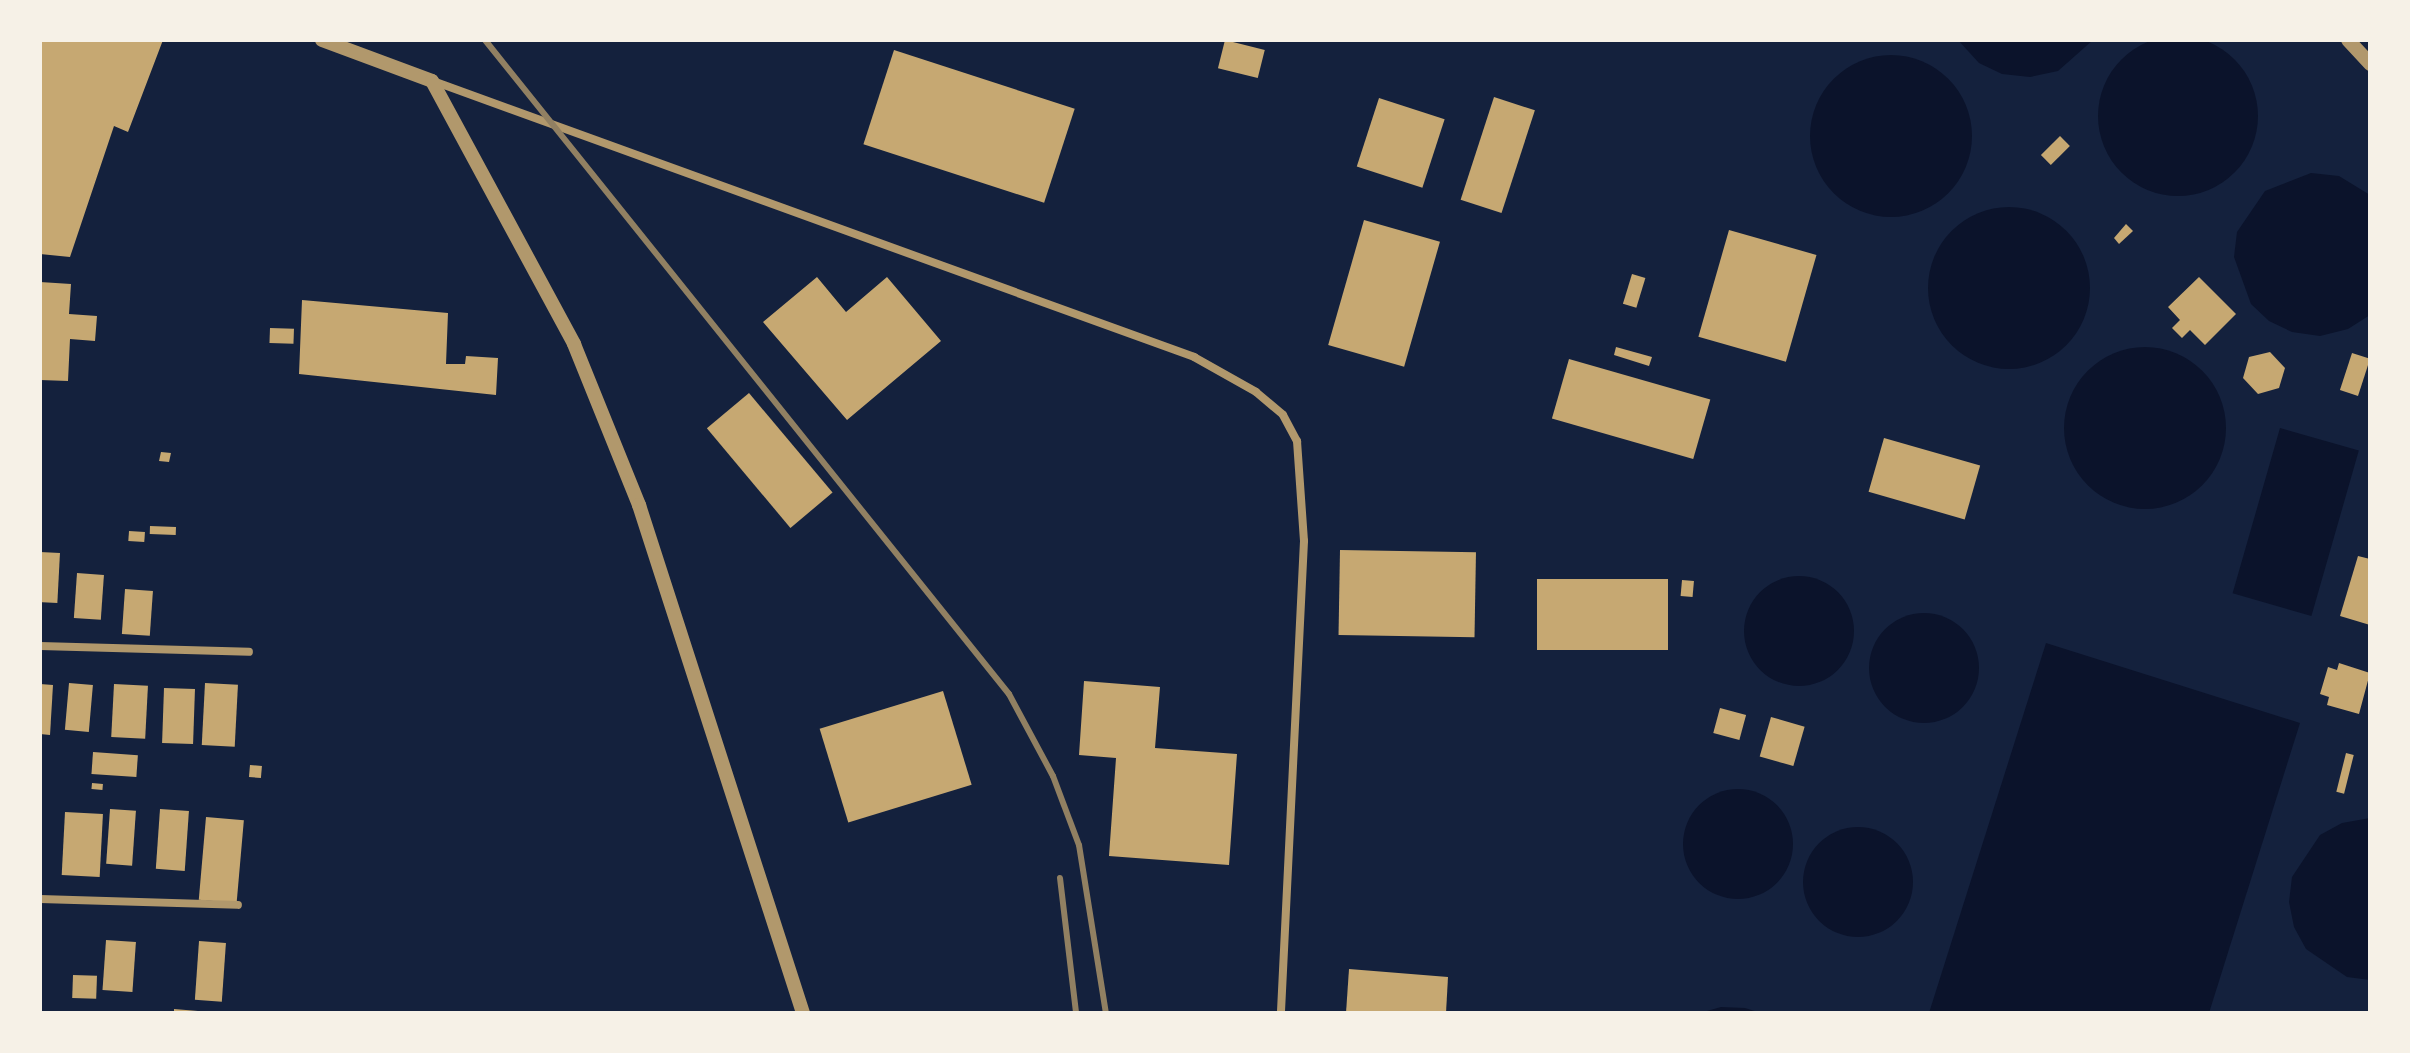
<!DOCTYPE html>
<html>
<head>
<meta charset="utf-8">
<style>
  body { margin:0 }
  #map { position:relative; width:2410px; height:1053px; overflow:hidden; background:#14213d; font-family:"Roboto Condensed",sans-serif }
  div>[style] { position:absolute }
  [style*='--x'] { left:calc(var(--x)*1px); top:calc(var(--y)*1px); width:calc(var(--w)*1px); rotate:calc(var(--a)*1deg) }
  .water>* { inset:0; background:#0b132b; transform-origin:0 0 }
  .round { border-radius:50% }
  .building>* { inset:0; background:#c6a872; transform-origin:0 0 }
  .minor>* { height:8px; margin:-4px; padding:0 4px; transform-origin:4px; border-radius:4px; background:#b1986c }
  .tertiary>* { height:14px; margin:-7px; padding:0 7px; transform-origin:7px; border-radius:7px; background:#b1986c }
  .rail>* { height:6px; margin:-3px; padding:0 3px; transform-origin:3px; border-radius:3px; background:#918062 }
  span { translate:-50% -50%; white-space:nowrap; text-align:center; line-height:1.15; -webkit-text-stroke:8px #f6f1e7; paint-order:stroke }
  .frame { position:absolute; inset:0; border:42px solid #f6f1e7; pointer-events:none }
</style>
</head>
<body>
<div id="map">
  <div class="water">
    <div class="round" style="left:2098px;top:36px;width:160px;height:160px"></div>
    <div style="clip-path:polygon(1958px 40px,2093px 40px,2058px 71px,2030px 77px,2002px 74px,1979px 63px)"></div>
    <div class="round" style="left:1810px;top:55px;width:162px;height:162px"></div>
    <div style="clip-path:polygon(2311px 173px,2339px 176px,2370px 195px,2370px 315px,2348px 329px,2320px 336px,2292px 332px,2269px 321px,2251px 304px,2234px 257px,2237px 232px,2265px 191px)"></div>
    <div class="round" style="left:1928px;top:207px;width:162px;height:162px"></div>
    <div class="round" style="left:2064px;top:347px;width:162px;height:162px"></div>
    <div style="left:2280px;top:428px;width:82px;height:172px;rotate:16deg"></div>
    <div class="round" style="left:1744px;top:576px;width:110px;height:110px"></div>
    <div class="round" style="left:1869px;top:613px;width:110px;height:110px"></div>
    <div style="clip-path:polygon(2046px 643px,2300px 723px,2209px 1013px,1929px 1013px)"></div>
    <div class="round" style="left:1683px;top:789px;width:110px;height:110px"></div>
    <div style="clip-path:polygon(2370px 818px,2370px 980px,2347px 977px,2306px 949px,2294px 927px,2289px 902px,2292px 877px,2320px 835px,2342px 823px)"></div>
    <div class="round" style="left:1803px;top:827px;width:110px;height:110px"></div>
    <div style="clip-path:polygon(1721px 1007px,1745px 1008px,1761px 1013px,1700px 1013px)"></div>
  </div>
  <div class="building">
    <div style="clip-path:polygon(40px 40px,163px 40px,128px 132px,114px 126px,70px 257px,40px 254px)"></div>
    <div style="left:1225px;top:40px;width:41px;height:29px;rotate:14deg"></div>
    <div style="left:894px;top:50px;width:190px;height:99px;rotate:18deg"></div>
    <div style="left:1494px;top:97px;width:43px;height:108px;rotate:18deg"></div>
    <div style="left:1379px;top:98px;width:69px;height:72px;rotate:18deg"></div>
    <div style="left:2060px;top:136px;width:14px;height:27px;rotate:45deg"></div>
    <div style="left:1364px;top:220px;width:79px;height:130px;rotate:16deg"></div>
    <div style="clip-path:polygon(2126px 224px,2133px 231px,2119px 244px,2114px 238px)"></div>
    <div style="left:1729px;top:230px;width:91px;height:111px;rotate:16deg"></div>
    <div style="left:1632px;top:274px;width:14px;height:31px;rotate:17deg"></div>
    <div style="clip-path:polygon(817px 277px,846px 312px,887px 277px,941px 341px,847px 420px,763px 322px)"></div>
    <div style="clip-path:polygon(2199px 277px,2236px 314px,2205px 345px,2190px 330px,2182px 338px,2172px 328px,2180px 320px,2168px 307px)"></div>
    <div style="clip-path:polygon(40px 282px,71px 284px,69px 314px,97px 316px,95px 341px,70px 339px,68px 381px,40px 380px)"></div>
    <div style="clip-path:polygon(302px 300px,448px 313px,446px 364px,465px 364px,466px 356px,498px 358px,496px 395px,299px 374px)"></div>
    <div style="left:270px;top:328px;width:24px;height:15px;rotate:2deg"></div>
    <div style="clip-path:polygon(1616px 347px,1652px 357px,1649px 366px,1614px 355px)"></div>
    <div style="clip-path:polygon(2270px 352px,2285px 368px,2279px 388px,2258px 394px,2243px 378px,2249px 357px)"></div>
    <div style="left:2352px;top:353px;width:19px;height:39px;rotate:18deg"></div>
    <div style="left:1569px;top:359px;width:147px;height:62px;rotate:16deg"></div>
    <div style="left:749px;top:393px;width:130px;height:55px;rotate:50deg"></div>
    <div style="left:1884px;top:438px;width:100px;height:56px;rotate:16deg"></div>
    <div style="clip-path:polygon(161px 452px,171px 453px,169px 462px,159px 461px)"></div>
    <div style="left:150px;top:526px;width:26px;height:8px;rotate:2deg"></div>
    <div style="left:129px;top:531px;width:16px;height:10px;rotate:4deg"></div>
    <div style="left:1340px;top:550px;width:136px;height:85px;rotate:1deg"></div>
    <div style="left:40px;top:552px;width:20px;height:50px;rotate:3deg"></div>
    <div style="clip-path:polygon(2358px 556px,2370px 559px,2370px 625px,2340px 616px)"></div>
    <div style="left:77px;top:573px;width:27px;height:45px;rotate:4deg"></div>
    <div style="left:1537px;top:579px;width:131px;height:71px"></div>
    <div style="left:1682px;top:580px;width:12px;height:16px;rotate:5deg"></div>
    <div style="left:125px;top:589px;width:28px;height:45px;rotate:4deg"></div>
    <div style="clip-path:polygon(2339px 663px,2370px 673px,2359px 714px,2327px 705px,2329px 697px,2320px 694px,2328px 667px,2337px 670px)"></div>
    <div style="clip-path:polygon(1084px 681px,1160px 687px,1155px 748px,1237px 754px,1229px 865px,1109px 856px,1116px 758px,1079px 755px)"></div>
    <div style="left:69px;top:683px;width:24px;height:47px;rotate:5deg"></div>
    <div style="left:205px;top:683px;width:33px;height:62px;rotate:3deg"></div>
    <div style="clip-path:polygon(40px 684px,53px 685px,50px 735px,40px 734px)"></div>
    <div style="left:114px;top:684px;width:34px;height:53px;rotate:3deg"></div>
    <div style="left:164px;top:688px;width:31px;height:55px;rotate:2deg"></div>
    <div style="left:943px;top:691px;width:98px;height:129px;rotate:73deg"></div>
    <div style="left:1720px;top:708px;width:27px;height:26px;rotate:15deg"></div>
    <div style="left:1771px;top:717px;width:35px;height:41px;rotate:16deg"></div>
    <div style="left:93px;top:752px;width:45px;height:22px;rotate:4deg"></div>
    <div style="left:2346px;top:753px;width:8px;height:40px;rotate:14deg"></div>
    <div style="left:250px;top:765px;width:12px;height:12px;rotate:5deg"></div>
    <div style="left:92px;top:783px;width:11px;height:6px;rotate:5deg"></div>
    <div style="left:110px;top:809px;width:26px;height:55px;rotate:4deg"></div>
    <div style="left:160px;top:809px;width:29px;height:60px;rotate:4deg"></div>
    <div style="left:65px;top:812px;width:38px;height:63px;rotate:3deg"></div>
    <div style="left:206px;top:817px;width:38px;height:83px;rotate:5deg"></div>
    <div style="left:106px;top:940px;width:30px;height:50px;rotate:4deg"></div>
    <div style="left:199px;top:941px;width:27px;height:59px;rotate:4deg"></div>
    <div style="clip-path:polygon(1349px 969px,1448px 977px,1446px 1013px,1346px 1013px)"></div>
    <div style="left:73px;top:975px;width:24px;height:23px;rotate:2deg"></div>
    <div style="clip-path:polygon(174px 1009px,198px 1011px,198px 1013px,174px 1013px)"></div>
  </div>
  <div class="minor">
    <div style="--x:433;--y:81;--w:810;--a:19.93"></div>
    <div style="--x:1194;--y:357;--w:71;--a:29.4"></div>
    <div style="--x:1256;--y:392;--w:35;--a:40"></div>
    <div style="--x:1283;--y:415;--w:30;--a:62"></div>
    <div style="--x:1297;--y:441;--w:100;--a:86"></div>
    <div style="--x:1304;--y:541;--w:473;--a:92.8"></div>
    <div style="--x:40;--y:646;--w:209;--a:1.6"></div>
    <div style="--x:40;--y:899;--w:198;--a:1.7"></div>
  </div>
  <div class="tertiary">
    <div style="--x:322;--y:40;--w:117;--a:20.4"></div>
    <div style="--x:432;--y:81;--w:299;--a:61.6"></div>
    <div style="--x:574;--y:344;--w:174;--a:68"></div>
    <div style="--x:639;--y:505;--w:534;--a:72.11"></div>
    <div style="--x:2348;--y:40;--w:33;--a:47"></div>
  </div>
  <div class="rail">
    <div style="--x:485;--y:40;--w:838;--a:51.3"></div>
    <div style="--x:1009;--y:694;--w:93;--a:61.8"></div>
    <div style="--x:1053;--y:776;--w:74;--a:69.4"></div>
    <div style="--x:1079;--y:845;--w:170;--a:80.9"></div>
    <div style="--x:1060;--y:878;--w:136;--a:83.2"></div>
  </div>
  <div class="frame"></div>
</div>
</body>
</html>
